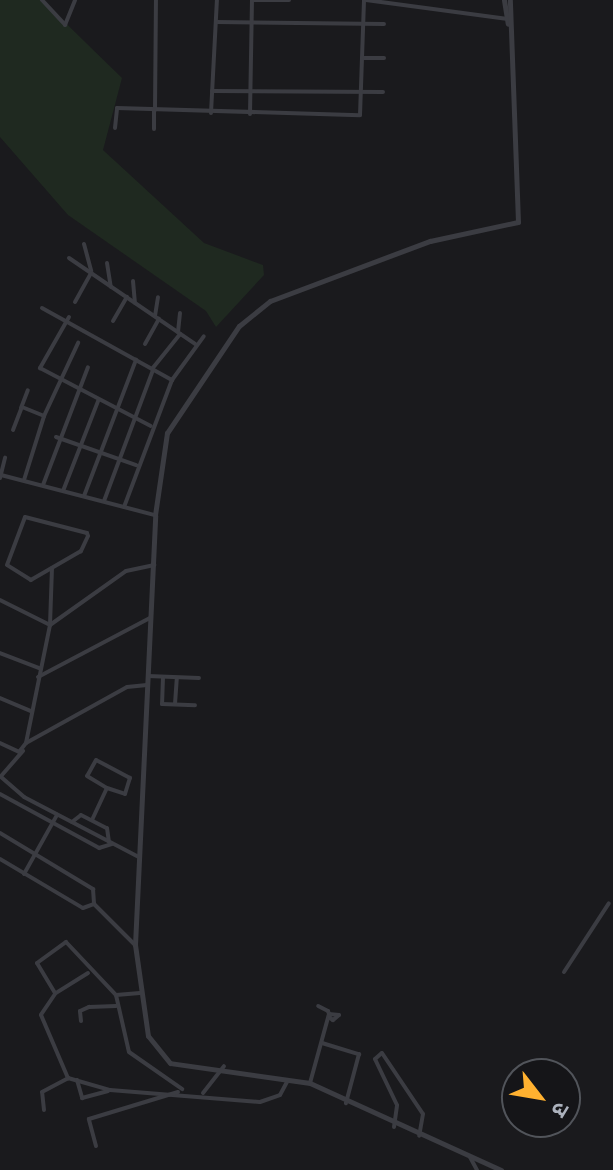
<!DOCTYPE html>
<html>
<head>
<meta charset="utf-8">
<style>
  body { margin:0 }
  #map { position:relative; width:613px; height:1170px; overflow:hidden; background:#1a1a1d; font-family:"Roboto Condensed","Noto Sans Devanagari",sans-serif }
  div>[style] { position:absolute }
  [style*='--x'] { left:calc(var(--x)*1px); top:calc(var(--y)*1px); width:calc(var(--w)*1px); rotate:calc(var(--a)*1deg) }
  .green>* { inset:0; background:#1f2920 }
  .minor>* { height:4px; margin:-2px; padding:0 2px; transform-origin:2px; border-radius:2px; background:#3b3c42 }
  .tertiary>* { height:5px; margin:-2.5px; padding:0 2.5px; transform-origin:2.5px; border-radius:2.5px; background:#3b3c42 }
  span { translate:-50% -50%; white-space:nowrap; text-align:center; line-height:1.15; -webkit-text-stroke:8px #151518; paint-order:stroke }
  .north { position:absolute; left:501px; top:1058px; width:80px; height:80px; box-sizing:border-box; background:#151518; border:2px solid #51545a; border-radius:50%; rotate:121deg; font-size:22px; font-weight:700; line-height:32px; text-align:center; color:#acb2bd }
  .north::after { content:''; display:block; margin:auto; width:28px; height:36px; background:#ffb130; clip-path:polygon(50% 0,100% 100%,50% 72%,0 100%) }
</style>
</head>
<body>
<div id="map">
  <div class="green">
    <div style="clip-path:polygon(0 0,42px 0,122px 78px,103px 150px,204px 243px,263px 265px,264px 275px,216px 327px,206px 311px,68px 215px,0 137px)"></div>
  </div>
  <div class="minor">
    <div style="--x:42;--y:0;--w:34;--a:47"></div>
    <div style="--x:65;--y:25;--w:27;--a:-68"></div>
    <div style="--x:252;--y:0;--w:37;--a:0"></div>
    <div style="--x:366;--y:0;--w:143;--a:7.6"></div>
    <div style="--x:216;--y:22;--w:168;--a:0.7"></div>
    <div style="--x:363;--y:58;--w:21;--a:0"></div>
    <div style="--x:212;--y:91;--w:171;--a:0.3"></div>
    <div style="--x:155;--y:110;--w:110;--a:-89.5"></div>
    <div style="--x:211;--y:113;--w:113;--a:-87"></div>
    <div style="--x:250;--y:114;--w:114;--a:-89"></div>
    <div style="--x:115;--y:128;--w:20;--a:-84"></div>
    <div style="--x:117;--y:108;--w:243;--a:1.7"></div>
    <div style="--x:360;--y:115;--w:115;--a:-88"></div>
    <div style="--x:154;--y:129;--w:19;--a:-90"></div>
    <div style="--x:84;--y:244;--w:28;--a:75"></div>
    <div style="--x:69;--y:258;--w:153;--a:34.3"></div>
    <div style="--x:107;--y:263;--w:24;--a:81"></div>
    <div style="--x:133;--y:281;--w:22;--a:85"></div>
    <div style="--x:75;--y:302;--w:33;--a:-61"></div>
    <div style="--x:42;--y:308;--w:149;--a:29"></div>
    <div style="--x:155;--y:316;--w:19;--a:-81"></div>
    <div style="--x:69;--y:317;--w:59;--a:119.6"></div>
    <div style="--x:40;--y:368;--w:125;--a:27.6"></div>
    <div style="--x:113;--y:321;--w:28;--a:-60"></div>
    <div style="--x:178;--y:332;--w:19;--a:-84"></div>
    <div style="--x:145;--y:344;--w:29;--a:-61"></div>
    <div style="--x:152;--y:369;--w:45;--a:-51.3"></div>
    <div style="--x:21;--y:408;--w:19;--a:-69"></div>
    <div style="--x:13;--y:430;--w:25;--a:-69"></div>
    <div style="--x:22;--y:407;--w:24;--a:22"></div>
    <div style="--x:56;--y:437;--w:85;--a:19.3"></div>
    <div style="--x:1;--y:475;--w:159;--a:14.6"></div>
    <div style="--x:0;--y:478;--w:21;--a:-76"></div>
    <div style="--x:24;--y:480;--w:67;--a:-72.6"></div>
    <div style="--x:44;--y:416;--w:81;--a:-65"></div>
    <div style="--x:43;--y:485;--w:126;--a:-69.1"></div>
    <div style="--x:63;--y:491;--w:97;--a:-68.7"></div>
    <div style="--x:84;--y:496;--w:146;--a:-69.1"></div>
    <div style="--x:104;--y:501;--w:140;--a:-69.5"></div>
    <div style="--x:124;--y:507;--w:136;--a:-69.3"></div>
    <div style="--x:172;--y:380;--w:54;--a:-54"></div>
    <div style="--x:25;--y:517;--w:64;--a:14.5"></div>
    <div style="--x:87;--y:533;--w:3;--a:72"></div>
    <div style="--x:88;--y:536;--w:17;--a:115"></div>
    <div style="--x:81;--y:551;--w:58;--a:149.9"></div>
    <div style="--x:31;--y:580;--w:28;--a:-148"></div>
    <div style="--x:7;--y:565;--w:51;--a:-69.4"></div>
    <div style="--x:0;--y:600;--w:56;--a:26.6"></div>
    <div style="--x:50;--y:625;--w:93;--a:-35.4"></div>
    <div style="--x:126;--y:571;--w:29;--a:-12"></div>
    <div style="--x:0;--y:653;--w:42;--a:21"></div>
    <div style="--x:148;--y:676;--w:51;--a:2.2"></div>
    <div style="--x:38;--y:677;--w:127;--a:-27.8"></div>
    <div style="--x:163;--y:677;--w:27;--a:92"></div>
    <div style="--x:162;--y:704;--w:33;--a:2"></div>
    <div style="--x:0;--y:698;--w:33;--a:23"></div>
    <div style="--x:175;--y:704;--w:26;--a:-86"></div>
    <div style="--x:0;--y:743;--w:21;--a:25"></div>
    <div style="--x:19;--y:752;--w:11;--a:-52"></div>
    <div style="--x:26;--y:743;--w:120;--a:-78.5"></div>
    <div style="--x:50;--y:625;--w:57;--a:-88"></div>
    <div style="--x:26;--y:743;--w:115;--a:-29"></div>
    <div style="--x:127;--y:687;--w:20;--a:-6"></div>
    <div style="--x:2;--y:775;--w:32;--a:-49"></div>
    <div style="--x:0;--y:776;--w:32;--a:41"></div>
    <div style="--x:24;--y:797;--w:130;--a:27.6"></div>
    <div style="--x:0;--y:794;--w:113;--a:28.6"></div>
    <div style="--x:99;--y:848;--w:14;--a:-17"></div>
    <div style="--x:92;--y:820;--w:35;--a:-65"></div>
    <div style="--x:107;--y:788;--w:19;--a:18"></div>
    <div style="--x:125;--y:794;--w:17;--a:-73"></div>
    <div style="--x:130;--y:778;--w:38;--a:-152"></div>
    <div style="--x:96;--y:760;--w:18;--a:119"></div>
    <div style="--x:87;--y:776;--w:23;--a:31"></div>
    <div style="--x:72;--y:822;--w:11;--a:-38"></div>
    <div style="--x:81;--y:815;--w:29;--a:27"></div>
    <div style="--x:107;--y:828;--w:14;--a:82"></div>
    <div style="--x:0;--y:833;--w:109;--a:31.1"></div>
    <div style="--x:93;--y:889;--w:15;--a:86"></div>
    <div style="--x:94;--y:904;--w:58;--a:45"></div>
    <div style="--x:0;--y:859;--w:96;--a:30.6"></div>
    <div style="--x:83;--y:908;--w:12;--a:-20"></div>
    <div style="--x:24;--y:874;--w:68;--a:-60.8"></div>
    <div style="--x:564;--y:972;--w:82;--a:-56.9"></div>
    <div style="--x:88;--y:973;--w:39;--a:148"></div>
    <div style="--x:55;--y:994;--w:25;--a:124"></div>
    <div style="--x:41;--y:1015;--w:69;--a:66.8"></div>
    <div style="--x:68;--y:1078;--w:44;--a:15.9"></div>
    <div style="--x:110;--y:1090;--w:150;--a:4.6"></div>
    <div style="--x:260;--y:1102;--w:21;--a:-19"></div>
    <div style="--x:280;--y:1095;--w:17;--a:-62"></div>
    <div style="--x:55;--y:993;--w:35;--a:-121"></div>
    <div style="--x:37;--y:963;--w:36;--a:-36"></div>
    <div style="--x:66;--y:942;--w:73;--a:46.7"></div>
    <div style="--x:116;--y:995;--w:24;--a:-5"></div>
    <div style="--x:116;--y:995;--w:58;--a:77.2"></div>
    <div style="--x:129;--y:1052;--w:65;--a:34.9"></div>
    <div style="--x:81;--y:1021;--w:10;--a:-96"></div>
    <div style="--x:80;--y:1011;--w:10;--a:-24"></div>
    <div style="--x:89;--y:1007;--w:27;--a:-2"></div>
    <div style="--x:322;--y:1043;--w:39;--a:17"></div>
    <div style="--x:359;--y:1054;--w:51;--a:104.9"></div>
    <div style="--x:77;--y:1080;--w:19;--a:74"></div>
    <div style="--x:82;--y:1098;--w:27;--a:-15"></div>
    <div style="--x:310;--y:1083;--w:72;--a:-74.6"></div>
    <div style="--x:329;--y:1014;--w:10;--a:6"></div>
    <div style="--x:339;--y:1015;--w:8;--a:140"></div>
    <div style="--x:333;--y:1020;--w:4;--a:-146"></div>
    <div style="--x:330;--y:1018;--w:4;--a:-104"></div>
    <div style="--x:329;--y:1014;--w:3;--a:-108"></div>
    <div style="--x:328;--y:1011;--w:11;--a:-153"></div>
    <div style="--x:203;--y:1093;--w:34;--a:-52"></div>
    <div style="--x:44;--y:1110;--w:18;--a:-96"></div>
    <div style="--x:42;--y:1092;--w:30;--a:-28"></div>
    <div style="--x:394;--y:1127;--w:22;--a:-82"></div>
    <div style="--x:397;--y:1105;--w:51;--a:-115.6"></div>
    <div style="--x:375;--y:1059;--w:9;--a:-41"></div>
    <div style="--x:382;--y:1053;--w:73;--a:56.1"></div>
    <div style="--x:423;--y:1114;--w:22;--a:100"></div>
    <div style="--x:96;--y:1146;--w:28;--a:-105"></div>
    <div style="--x:89;--y:1119;--w:93;--a:-16.9"></div>
    <div style="--x:470;--y:1157;--w:15;--a:62"></div>
  </div>
  <div class="tertiary">
    <div style="--x:504;--y:0;--w:24;--a:81"></div>
    <div style="--x:501;--y:1170;--w:210;--a:-155.5"></div>
    <div style="--x:310;--y:1083;--w:141;--a:-171.9"></div>
    <div style="--x:170;--y:1063;--w:35;--a:-129"></div>
    <div style="--x:148;--y:1036;--w:92;--a:-98.1"></div>
    <div style="--x:135;--y:945;--w:430;--a:-87.3"></div>
    <div style="--x:155;--y:515;--w:83;--a:-81.7"></div>
    <div style="--x:167;--y:433;--w:129;--a:-56.1"></div>
    <div style="--x:239;--y:326;--w:40;--a:-39"></div>
    <div style="--x:270;--y:301;--w:171;--a:-20.6"></div>
    <div style="--x:430;--y:241;--w:90;--a:-12.2"></div>
    <div style="--x:518;--y:222;--w:222;--a:-92.1"></div>
  </div>
  <div class="north">उ</div>
</div>
</body>
</html>
